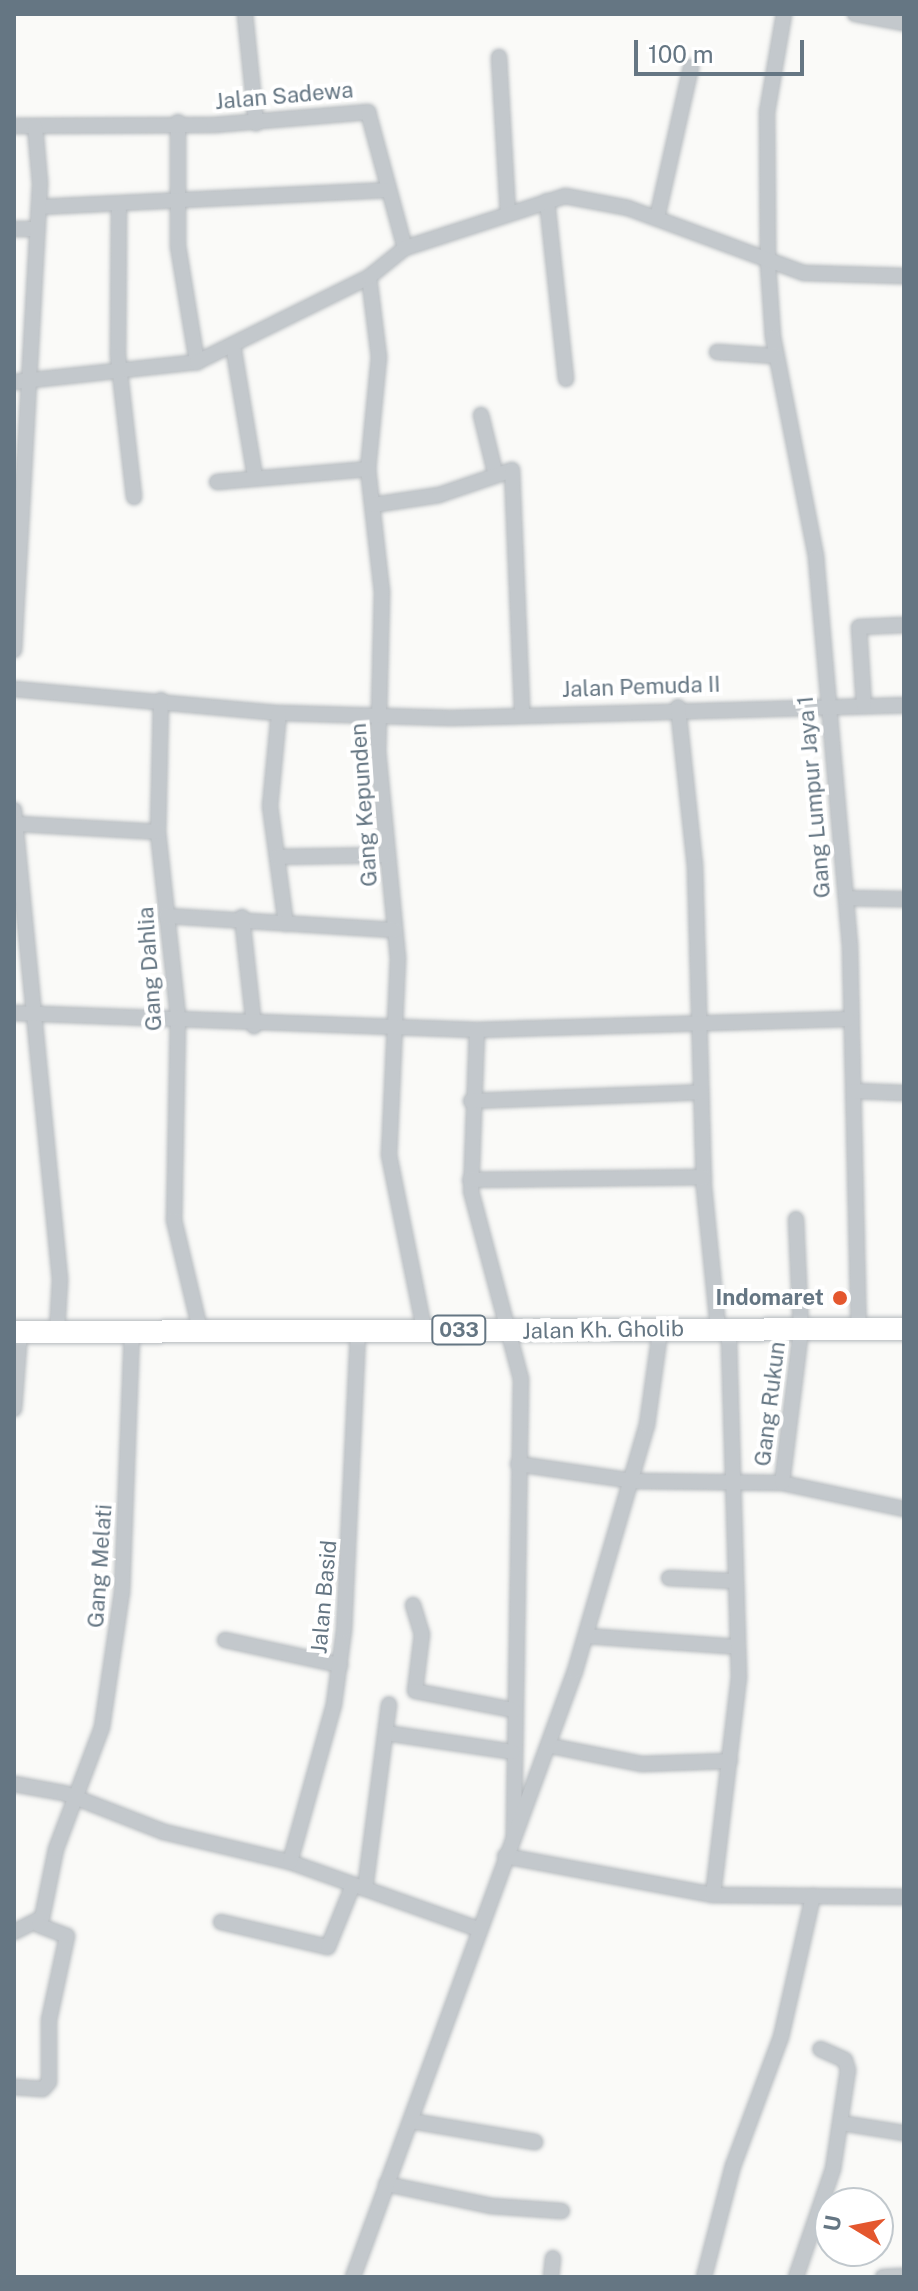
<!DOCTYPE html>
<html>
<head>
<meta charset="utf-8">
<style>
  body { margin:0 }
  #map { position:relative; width:918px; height:2291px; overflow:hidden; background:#fafaf8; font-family:"Public Sans",sans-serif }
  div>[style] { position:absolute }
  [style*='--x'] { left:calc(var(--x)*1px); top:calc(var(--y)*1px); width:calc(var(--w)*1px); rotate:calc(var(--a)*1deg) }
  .roads { filter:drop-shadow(0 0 2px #b5babe) drop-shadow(0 0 2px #b5babe) }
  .street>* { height:14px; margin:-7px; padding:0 7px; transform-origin:7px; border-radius:7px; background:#c3c8cc }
  .primary>* { height:22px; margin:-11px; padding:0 11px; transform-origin:11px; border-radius:11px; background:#fff }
  .dots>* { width:22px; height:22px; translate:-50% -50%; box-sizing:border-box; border:4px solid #fff; border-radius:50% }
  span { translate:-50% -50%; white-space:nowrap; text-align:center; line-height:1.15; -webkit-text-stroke:8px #fff; paint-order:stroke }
  .shield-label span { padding:2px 6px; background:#fff; border:2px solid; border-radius:6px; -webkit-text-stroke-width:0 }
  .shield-label { font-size:20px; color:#657683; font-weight:700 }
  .street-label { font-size:22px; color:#657683 }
  .poi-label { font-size:22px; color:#657683; font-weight:700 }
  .right { translate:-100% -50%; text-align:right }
  .frame { position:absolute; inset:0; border:16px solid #657683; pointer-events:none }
  .north { position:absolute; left:814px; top:2187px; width:80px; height:80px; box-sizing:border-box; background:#fff; border:2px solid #c1c8cd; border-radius:50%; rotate:280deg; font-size:22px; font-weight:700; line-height:32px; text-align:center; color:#657683 }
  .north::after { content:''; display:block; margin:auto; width:28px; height:36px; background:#e4572e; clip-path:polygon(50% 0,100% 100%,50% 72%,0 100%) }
  .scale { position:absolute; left:634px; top:40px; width:170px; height:36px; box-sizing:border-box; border:4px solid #657683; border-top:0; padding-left:10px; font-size:24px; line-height:28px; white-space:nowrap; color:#657683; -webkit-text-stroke:6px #fff; paint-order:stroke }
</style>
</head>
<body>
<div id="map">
  <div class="roads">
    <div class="street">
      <div style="--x:245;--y:14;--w:110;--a:84.2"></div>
      <div style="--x:784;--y:14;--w:99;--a:99.8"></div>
      <div style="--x:767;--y:112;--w:152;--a:89.6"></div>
      <div style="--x:768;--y:264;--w:73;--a:86.1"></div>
      <div style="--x:773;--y:337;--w:224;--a:78.9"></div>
      <div style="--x:816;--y:557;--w:390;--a:85"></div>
      <div style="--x:850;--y:946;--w:383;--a:88.7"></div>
      <div style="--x:855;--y:14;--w:50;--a:10.4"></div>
      <div style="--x:499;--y:57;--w:155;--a:86.7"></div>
      <div style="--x:178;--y:122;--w:124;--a:90"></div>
      <div style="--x:178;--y:246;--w:118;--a:80.7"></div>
      <div style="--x:14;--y:126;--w:200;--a:-0.3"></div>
      <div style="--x:214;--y:125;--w:155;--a:-4.8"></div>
      <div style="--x:368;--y:112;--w:141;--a:74.8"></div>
      <div style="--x:547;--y:201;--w:179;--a:83.9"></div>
      <div style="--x:119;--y:204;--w:152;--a:90.4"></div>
      <div style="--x:118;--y:356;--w:142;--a:83.5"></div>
      <div style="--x:39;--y:207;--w:350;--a:-2.8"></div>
      <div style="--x:657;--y:218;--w:155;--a:-77.3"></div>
      <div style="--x:14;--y:229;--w:22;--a:0"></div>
      <div style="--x:369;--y:277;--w:81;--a:82.9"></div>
      <div style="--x:379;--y:357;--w:113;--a:95.6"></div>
      <div style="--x:368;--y:469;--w:124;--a:83.5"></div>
      <div style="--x:382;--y:592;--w:159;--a:91.4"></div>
      <div style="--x:378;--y:751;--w:208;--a:84.5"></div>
      <div style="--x:398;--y:958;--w:197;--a:92.6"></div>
      <div style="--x:389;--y:1155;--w:177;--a:78.6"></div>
      <div style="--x:233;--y:345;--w:133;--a:80.5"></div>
      <div style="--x:717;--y:352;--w:59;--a:3.9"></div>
      <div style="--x:14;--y:382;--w:184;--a:-6.2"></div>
      <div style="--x:197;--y:362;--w:192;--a:-26.3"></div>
      <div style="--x:369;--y:277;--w:46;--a:-38.9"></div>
      <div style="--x:405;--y:248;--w:168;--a:-18"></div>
      <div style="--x:565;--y:196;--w:64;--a:10.8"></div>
      <div style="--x:628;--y:208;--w:188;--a:20.3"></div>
      <div style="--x:804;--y:273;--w:100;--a:1.7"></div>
      <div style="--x:481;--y:415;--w:59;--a:76.2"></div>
      <div style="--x:217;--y:482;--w:152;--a:-4.9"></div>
      <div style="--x:373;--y:505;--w:67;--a:-8.6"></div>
      <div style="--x:439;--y:495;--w:77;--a:-18.9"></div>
      <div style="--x:512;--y:470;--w:243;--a:87.6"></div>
      <div style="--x:14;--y:650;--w:468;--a:-86.8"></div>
      <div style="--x:40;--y:183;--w:57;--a:-95"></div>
      <div style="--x:14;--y:689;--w:266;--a:5.2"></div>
      <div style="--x:279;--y:713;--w:172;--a:1.7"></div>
      <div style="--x:451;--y:718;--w:453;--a:-1.6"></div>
      <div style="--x:161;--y:700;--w:132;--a:91.3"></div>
      <div style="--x:158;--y:832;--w:186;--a:83.8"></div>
      <div style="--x:178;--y:1017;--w:203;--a:91.1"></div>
      <div style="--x:174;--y:1220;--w:112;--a:76.6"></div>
      <div style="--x:864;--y:706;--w:79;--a:-93.6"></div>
      <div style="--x:859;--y:627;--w:45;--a:-2.5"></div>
      <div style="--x:678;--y:707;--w:160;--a:83.9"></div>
      <div style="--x:695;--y:866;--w:321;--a:88.4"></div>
      <div style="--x:704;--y:1187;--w:142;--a:84.3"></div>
      <div style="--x:279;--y:713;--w:93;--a:95.5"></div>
      <div style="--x:270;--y:806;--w:119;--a:82.3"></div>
      <div style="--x:14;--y:810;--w:472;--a:84.4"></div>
      <div style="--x:60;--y:1280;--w:52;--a:93.3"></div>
      <div style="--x:16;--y:824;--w:142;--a:3.2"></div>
      <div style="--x:277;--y:857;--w:111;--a:-1"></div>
      <div style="--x:846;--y:898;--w:58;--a:1"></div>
      <div style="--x:166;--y:916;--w:229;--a:3.5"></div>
      <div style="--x:242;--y:917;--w:110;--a:83.7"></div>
      <div style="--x:14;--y:1013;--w:463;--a:2.1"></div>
      <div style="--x:477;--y:1030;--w:371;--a:-1.7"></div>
      <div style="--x:477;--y:1030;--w:161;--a:92.1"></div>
      <div style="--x:471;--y:1191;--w:195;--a:75.1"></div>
      <div style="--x:521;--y:1379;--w:457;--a:90.9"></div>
      <div style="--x:855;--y:1091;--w:49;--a:2.3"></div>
      <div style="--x:471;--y:1101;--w:230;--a:-2.2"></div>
      <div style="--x:470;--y:1180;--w:234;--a:-0.7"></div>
      <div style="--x:14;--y:1409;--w:77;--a:-85.5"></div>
      <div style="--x:518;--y:1464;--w:116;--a:8.4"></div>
      <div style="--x:633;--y:1481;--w:149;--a:0.8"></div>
      <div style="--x:782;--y:1483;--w:125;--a:12"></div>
      <div style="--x:782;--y:1483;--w:154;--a:-82.9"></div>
      <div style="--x:801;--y:1330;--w:111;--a:-92.6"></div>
      <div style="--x:669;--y:1578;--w:63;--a:2.7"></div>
      <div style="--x:413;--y:1605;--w:30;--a:73"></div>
      <div style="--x:422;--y:1634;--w:57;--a:97"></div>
      <div style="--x:415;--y:1691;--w:101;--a:10.9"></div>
      <div style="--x:586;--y:1636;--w:152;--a:4.1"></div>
      <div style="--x:225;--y:1640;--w:118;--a:12.3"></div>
      <div style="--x:386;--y:1733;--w:128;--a:8.5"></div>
      <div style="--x:551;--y:1746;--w:93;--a:11.2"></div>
      <div style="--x:642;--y:1764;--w:88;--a:-2"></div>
      <div style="--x:14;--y:1784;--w:51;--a:10.2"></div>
      <div style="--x:64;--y:1793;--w:107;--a:21.3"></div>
      <div style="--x:164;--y:1832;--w:130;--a:13.4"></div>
      <div style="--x:290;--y:1862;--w:200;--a:19.6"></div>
      <div style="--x:505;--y:1856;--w:212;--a:10.6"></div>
      <div style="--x:713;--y:1895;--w:191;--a:0.6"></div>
      <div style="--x:290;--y:1862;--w:164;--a:-74.4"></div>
      <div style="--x:334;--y:1704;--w:75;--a:-82.3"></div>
      <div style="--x:344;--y:1630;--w:300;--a:-87.3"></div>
      <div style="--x:365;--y:1889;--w:186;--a:-82.6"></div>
      <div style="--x:713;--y:1895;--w:219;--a:-83.2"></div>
      <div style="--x:739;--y:1678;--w:340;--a:-91.7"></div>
      <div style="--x:221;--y:1922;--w:110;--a:13.2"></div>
      <div style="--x:328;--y:1947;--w:67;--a:-68"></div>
      <div style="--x:14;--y:1932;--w:31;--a:-27"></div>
      <div style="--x:42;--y:1918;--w:70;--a:-78.5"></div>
      <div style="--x:56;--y:1849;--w:130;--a:-69.3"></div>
      <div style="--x:102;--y:1727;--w:136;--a:-81.6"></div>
      <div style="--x:122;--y:1592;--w:262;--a:-87.8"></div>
      <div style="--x:14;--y:2087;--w:29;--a:4"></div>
      <div style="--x:43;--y:2089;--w:9;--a:-49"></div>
      <div style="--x:49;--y:2082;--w:62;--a:-90"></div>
      <div style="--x:49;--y:2020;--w:86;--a:-77.9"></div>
      <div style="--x:67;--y:1936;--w:30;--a:-159"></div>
      <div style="--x:411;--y:2121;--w:126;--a:9.6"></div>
      <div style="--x:841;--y:2123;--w:64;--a:9"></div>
      <div style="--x:386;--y:2184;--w:107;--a:11.8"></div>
      <div style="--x:491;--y:2206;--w:71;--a:4"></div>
      <div style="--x:353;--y:2277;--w:645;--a:-69.88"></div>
      <div style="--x:575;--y:1671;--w:256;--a:-73.7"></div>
      <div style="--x:647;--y:1425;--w:100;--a:-82"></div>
      <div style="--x:551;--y:2277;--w:19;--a:-84"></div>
      <div style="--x:704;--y:2277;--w:115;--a:-75.4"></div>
      <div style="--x:733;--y:2166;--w:138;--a:-69.6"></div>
      <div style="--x:781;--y:2037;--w:145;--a:-77.2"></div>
      <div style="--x:796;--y:2277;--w:114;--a:-71.1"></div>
      <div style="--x:833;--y:2169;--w:100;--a:-81.4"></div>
      <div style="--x:848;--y:2070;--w:10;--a:-107"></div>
      <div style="--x:845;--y:2060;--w:27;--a:-156"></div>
      <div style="--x:883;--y:2277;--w:21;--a:-3"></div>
    </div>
    <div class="primary">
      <div style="--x:14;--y:1332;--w:890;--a:-0.19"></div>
    </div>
  </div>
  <div class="dots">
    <div style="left:840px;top:1298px;background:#e4572e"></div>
  </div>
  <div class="shield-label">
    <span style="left:459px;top:1330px">033</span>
  </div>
  <div class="street-label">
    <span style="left:284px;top:96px;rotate:-5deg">Jalan Sadewa</span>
    <span style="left:641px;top:687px;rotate:-2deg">Jalan Pemuda II</span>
    <span style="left:814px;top:797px;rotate:-95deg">Gang Lumpur Jaya 1</span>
    <span style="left:364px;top:805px;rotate:-94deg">Gang Kepunden</span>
    <span style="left:150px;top:969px;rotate:-94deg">Gang Dahlia</span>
    <span style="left:603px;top:1330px;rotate:-1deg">Jalan Kh. Gholib</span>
    <span style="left:770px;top:1404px;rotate:-83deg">Gang Rukun</span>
    <span style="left:100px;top:1566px;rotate:-86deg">Gang Melati</span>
    <span style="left:324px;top:1597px;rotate:-85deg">Jalan Basid</span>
  </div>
  <div class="poi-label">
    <span class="right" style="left:824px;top:1298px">Indomaret</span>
  </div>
  <div class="frame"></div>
  <div class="north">U</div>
  <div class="scale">100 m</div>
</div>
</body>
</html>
